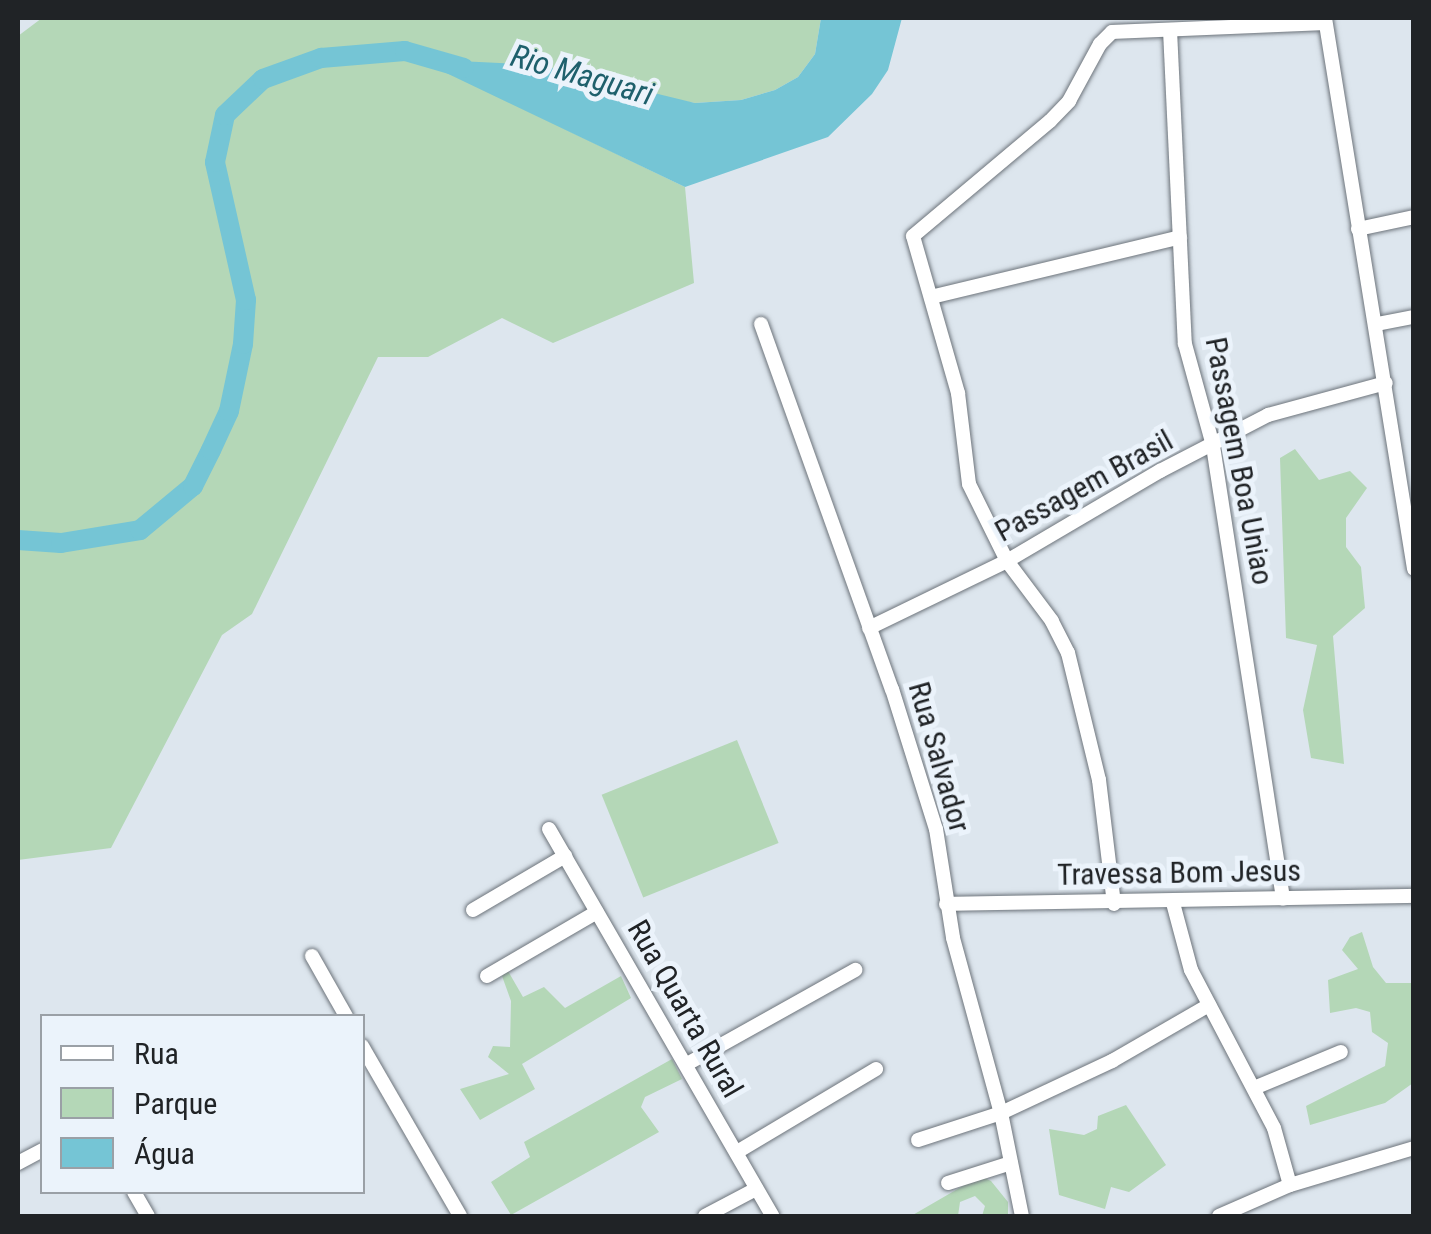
<!DOCTYPE html>
<html>
<head>
<meta charset="utf-8">
<style>
  body { margin:0 }
  #map { position:relative; width:1431px; height:1234px; overflow:hidden; background:#dde6ee; font-family:"Roboto Condensed",sans-serif }
  div>[style] { position:absolute }
  [style*='--x'] { left:calc(var(--x)*1px); top:calc(var(--y)*1px); width:calc(var(--w)*1px); rotate:calc(var(--a)*1deg) }
  .green>* { inset:0; background:#b4d7b7; transform-origin:0 0 }
  .water>* { inset:0; background:#75c5d5 }
  .river>* { height:20px; margin:-10px; padding:0 10px; transform-origin:10px; border-radius:10px; background:#75c5d5 }
  .roads { filter:drop-shadow(0 0 2px #6d747b) drop-shadow(0 0 2px #6d747b) }
  .minor>* { height:14px; margin:-7px; padding:0 7px; transform-origin:7px; border-radius:7px; background:#fff }
  span { translate:-50% -50%; white-space:nowrap; text-align:center; line-height:1.15; -webkit-text-stroke:10px #ebf3fb; paint-order:stroke }
  .street-label { font-size:30px; color:#202326 }
  .water-label { font-size:32px; color:#1e606c; font-style:italic }
  .frame { position:absolute; inset:0; border:20px solid #202326; pointer-events:none }
  .legend { position:absolute; left:40px; top:1014px; width:325px; height:180px; box-sizing:border-box; background:#ebf3fb; border:2px solid #9aa0a6; margin:0; padding:12px 18px; list-style:none; font-size:30px; color:#202326 }
  .legend li { display:flex; align-items:center; gap:20px; height:50px }
  .legend b { width:50px; border:2px solid #9aa0a6 }
</style>
</head>
<body>
<div id="map">
  <div class="green">
    <div style="clip-path:polygon(42px 18px,821px 18px,815px 54px,798px 77px,775px 90px,741px 100px,695px 103px,420px 59px,685px 187px,694px 283px,553px 343px,502px 318px,428px 357px,378px 357px,252px 614px,222px 635px,111px 848px,18px 860px,18px 36px)"></div>
    <div style="clip-path:polygon(1295px 449px,1319px 480px,1350px 471px,1367px 488px,1346px 518px,1346px 547px,1361px 567px,1365px 608px,1333px 636px,1344px 764px,1311px 758px,1303px 710px,1317px 645px,1286px 638px,1280px 458px)"></div>
    <div style="left:737px;top:740px;width:111px;height:146px;rotate:68deg"></div>
    <div style="clip-path:polygon(1362px 932px,1373px 967px,1386px 983px,1413px 983px,1413px 1083px,1385px 1103px,1310px 1125px,1306px 1106px,1385px 1066px,1388px 1043px,1372px 1032px,1370px 1012px,1356px 1008px,1330px 1013px,1328px 980px,1358px 969px,1342px 950px,1350px 937px)"></div>
    <div style="clip-path:polygon(508px 971px,523px 997px,544px 987px,565px 1008px,621px 976px,631px 998px,522px 1064px,535px 1089px,480px 1120px,460px 1089px,509px 1074px,488px 1057px,493px 1046px,510px 1047px,511px 1001px,502px 976px)"></div>
    <div style="clip-path:polygon(672px 1059px,682px 1079px,645px 1097px,641px 1107px,659px 1132px,511px 1215px,491px 1182px,530px 1157px,524px 1142px)"></div>
    <div style="clip-path:polygon(1126px 1105px,1166px 1165px,1129px 1192px,1111px 1187px,1105px 1209px,1059px 1195px,1049px 1129px,1084px 1135px,1097px 1129px,1098px 1116px)"></div>
    <div style="clip-path:polygon(980px 1176px,991px 1181px,1008px 1202px,1008px 1216px,982px 1216px,985px 1206px,975px 1196px,960px 1202px,958px 1216px,911px 1216px)"></div>
  </div>
  <div class="water">
    <div style="clip-path:polygon(821px 18px,902px 18px,888px 70px,872px 94px,828px 137px,685px 187px,417px 59px,539px 65px,695px 103px,741px 100px,775px 90px,798px 77px,815px 54px)"></div>
  </div>
  <div class="river">
    <div style="--x:18;--y:540;--w:43;--a:4"></div>
    <div style="--x:61;--y:543;--w:80;--a:-9.3"></div>
    <div style="--x:140;--y:530;--w:69;--a:-39.7"></div>
    <div style="--x:193;--y:486;--w:40;--a:-63.4"></div>
    <div style="--x:211;--y:450;--w:43;--a:-65.2"></div>
    <div style="--x:229;--y:411;--w:68;--a:-78.2"></div>
    <div style="--x:243;--y:344;--w:44;--a:-86.1"></div>
    <div style="--x:246;--y:300;--w:141;--a:-102.7"></div>
    <div style="--x:215;--y:162;--w:48;--a:-78"></div>
    <div style="--x:225;--y:115;--w:52;--a:-43.5"></div>
    <div style="--x:263;--y:79;--w:62;--a:-19.9"></div>
    <div style="--x:321;--y:58;--w:84;--a:-4.8"></div>
    <div style="--x:405;--y:51;--w:61;--a:16.1"></div>
  </div>
  <div class="roads">
    <div class="minor">
      <div style="--x:1325;--y:18;--w:558;--a:80.82"></div>
      <div style="--x:1170;--y:30;--w:314;--a:87.3"></div>
      <div style="--x:1185;--y:344;--w:106;--a:74.6"></div>
      <div style="--x:1213;--y:446;--w:458;--a:81.2"></div>
      <div style="--x:1358;--y:229;--w:57;--a:-12.1"></div>
      <div style="--x:931;--y:297;--w:256;--a:-13.5"></div>
      <div style="--x:761;--y:324;--w:388;--a:70.3"></div>
      <div style="--x:892;--y:689;--w:147;--a:72.6"></div>
      <div style="--x:936;--y:829;--w:110;--a:81.1"></div>
      <div style="--x:953;--y:938;--w:181;--a:74.7"></div>
      <div style="--x:1001;--y:1113;--w:105;--a:78.5"></div>
      <div style="--x:1377;--y:324;--w:38;--a:-11"></div>
      <div style="--x:869;--y:628;--w:153;--a:-25.9"></div>
      <div style="--x:1007;--y:561;--w:178;--a:-30.5"></div>
      <div style="--x:1160;--y:471;--w:122;--a:-27.4"></div>
      <div style="--x:1268;--y:415;--w:122;--a:-15.2"></div>
      <div style="--x:549;--y:829;--w:447;--a:60"></div>
      <div style="--x:1173;--y:903;--w:69;--a:75"></div>
      <div style="--x:1191;--y:970;--w:178;--a:62.3"></div>
      <div style="--x:1274;--y:1128;--w:59;--a:74.3"></div>
      <div style="--x:946;--y:904;--w:468;--a:-1"></div>
      <div style="--x:1114;--y:904;--w:125;--a:-96.9"></div>
      <div style="--x:1099;--y:780;--w:131;--a:-103.7"></div>
      <div style="--x:1068;--y:653;--w:36;--a:-117"></div>
      <div style="--x:1052;--y:621;--w:75;--a:-126.9"></div>
      <div style="--x:1007;--y:561;--w:86;--a:-116.3"></div>
      <div style="--x:969;--y:484;--w:92;--a:-96.9"></div>
      <div style="--x:958;--y:393;--w:163;--a:-106"></div>
      <div style="--x:913;--y:236;--w:179;--a:-40"></div>
      <div style="--x:1050;--y:121;--w:28;--a:-46"></div>
      <div style="--x:1069;--y:101;--w:65;--a:-61.5"></div>
      <div style="--x:1100;--y:44;--w:17;--a:-45"></div>
      <div style="--x:1112;--y:32;--w:213;--a:-2.4"></div>
      <div style="--x:473;--y:910;--w:107;--a:-30.4"></div>
      <div style="--x:312;--y:956;--w:69;--a:60.5"></div>
      <div style="--x:487;--y:976;--w:127;--a:-30.2"></div>
      <div style="--x:362;--y:1046;--w:196;--a:60"></div>
      <div style="--x:687;--y:1064;--w:193;--a:-29.2"></div>
      <div style="--x:1254;--y:1088;--w:94;--a:-22.5"></div>
      <div style="--x:918;--y:1140;--w:87;--a:-18"></div>
      <div style="--x:1001;--y:1113;--w:123;--a:-25.1"></div>
      <div style="--x:1112;--y:1061;--w:112;--a:-30"></div>
      <div style="--x:737;--y:1152;--w:162;--a:-30.8"></div>
      <div style="--x:18;--y:1163;--w:27;--a:-28"></div>
      <div style="--x:948;--y:1183;--w:66;--a:-17.6"></div>
      <div style="--x:134;--y:1192;--w:28;--a:60"></div>
      <div style="--x:705;--y:1216;--w:58;--a:-27.9"></div>
      <div style="--x:1219;--y:1216;--w:77;--a:-23.6"></div>
      <div style="--x:1290;--y:1185;--w:129;--a:-16.6"></div>
    </div>
  </div>
  <div class="street-label">
    <span style="left:1239px;top:461px;rotate:79deg">Passagem Boa Uniao</span>
    <span style="left:1084px;top:486px;rotate:-29deg">Passagem Brasil</span>
    <span style="left:939px;top:757px;rotate:74deg">Rua Salvador</span>
    <span style="left:1179px;top:873px;rotate:-1deg">Travessa Bom Jesus</span>
    <span style="left:685px;top:1009px;rotate:60deg">Rua Quarta Rural</span>
  </div>
  <div class="water-label">
    <span style="left:582px;top:75px;rotate:16deg">Rio Maguari</span>
  </div>
  <div class="frame"></div>
  <ul class="legend">
  <li><b style="height:12px;background:#fff"></b>Rua</li>
  <li><b style="height:28px;background:#b4d7b7"></b>Parque</li>
  <li><b style="height:28px;background:#75c5d5"></b>Água</li>
  </ul>
</div>
</body>
</html>
